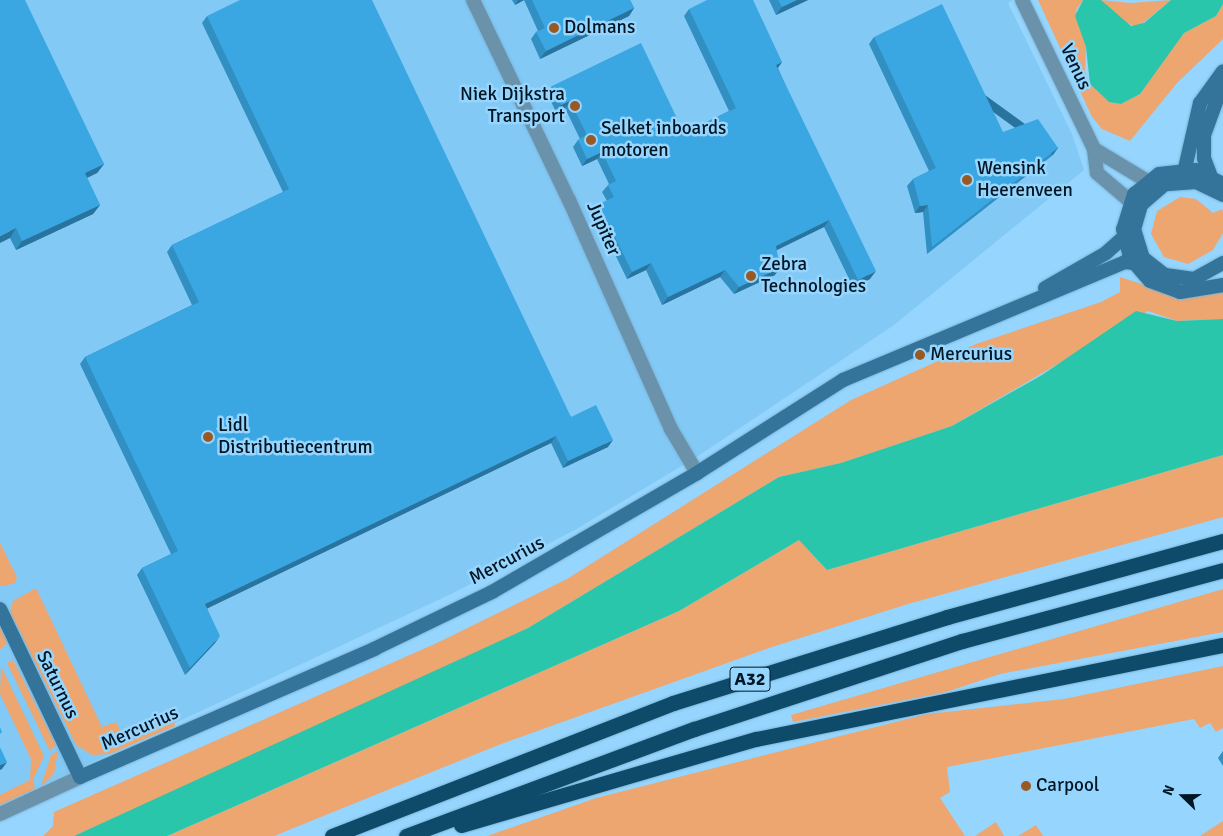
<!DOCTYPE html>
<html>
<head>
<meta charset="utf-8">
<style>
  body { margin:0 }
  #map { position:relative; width:1223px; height:836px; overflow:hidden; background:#96d5fd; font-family:Signika,sans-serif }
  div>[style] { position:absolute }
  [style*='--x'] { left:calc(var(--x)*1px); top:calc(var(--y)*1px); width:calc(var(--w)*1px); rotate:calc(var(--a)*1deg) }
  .built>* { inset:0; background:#82c9f6 }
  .green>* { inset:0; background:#eda670 }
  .water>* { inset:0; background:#29c6ab }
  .roads { filter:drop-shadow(0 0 1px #7bb3d6) drop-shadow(0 0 1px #7bb3d6) }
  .minor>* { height:14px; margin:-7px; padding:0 7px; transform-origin:7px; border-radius:7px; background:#6a92ab }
  .tertiary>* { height:14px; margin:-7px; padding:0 7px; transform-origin:7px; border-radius:7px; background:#6a92ab }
  .secondary>* { height:14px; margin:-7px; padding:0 7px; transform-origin:7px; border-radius:7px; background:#34749a }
  .motorway>* { height:15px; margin:-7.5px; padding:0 7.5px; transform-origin:7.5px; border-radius:7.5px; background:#0e4a69 }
  .wall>* { inset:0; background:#328fc2 }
  .shaded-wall>* { inset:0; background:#29749e; transform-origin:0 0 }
  .building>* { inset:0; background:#3aa6e2 }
  .dots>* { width:14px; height:14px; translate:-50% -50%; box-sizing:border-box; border:2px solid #96d5fd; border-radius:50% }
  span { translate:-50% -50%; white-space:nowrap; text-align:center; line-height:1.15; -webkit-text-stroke:5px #96d5fd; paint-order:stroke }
  .shield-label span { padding:1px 4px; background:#96d5fd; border:1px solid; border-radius:4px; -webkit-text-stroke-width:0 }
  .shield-label { font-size:18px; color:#001624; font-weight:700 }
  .poi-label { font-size:19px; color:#001624 }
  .left { translate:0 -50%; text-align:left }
  .right { translate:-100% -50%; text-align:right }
  .street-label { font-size:19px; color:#001624 }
  .north { position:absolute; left:1158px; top:771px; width:50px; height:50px; -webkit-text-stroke:4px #96d5fd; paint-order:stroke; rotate:292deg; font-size:14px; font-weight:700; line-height:20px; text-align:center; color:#001624 }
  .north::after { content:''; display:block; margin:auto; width:18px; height:22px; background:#001624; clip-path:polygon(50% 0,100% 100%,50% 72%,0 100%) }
</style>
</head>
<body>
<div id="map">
  <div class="built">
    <div style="clip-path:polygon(0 0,1013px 0,1008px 3px,1072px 134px,1084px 170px,894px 325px,695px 458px,575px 530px,451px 594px,0 805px)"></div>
  </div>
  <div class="green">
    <div style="clip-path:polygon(1038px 0,1083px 0,1076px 10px,1086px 47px,1085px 71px,1090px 84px,1109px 102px,1121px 104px,1140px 94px,1166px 52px,1184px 33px,1216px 16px,1223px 4px,1223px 39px,1177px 83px,1130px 141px,1102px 129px,1092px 117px)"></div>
    <div style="clip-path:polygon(1101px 0,1130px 3px,1171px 0,1138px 27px,1123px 22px)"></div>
    <div style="clip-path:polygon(1180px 197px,1196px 199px,1213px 213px,1222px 209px,1223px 213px,1223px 233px,1213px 250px,1188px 264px,1164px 257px,1151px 234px,1157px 211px)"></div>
    <div style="clip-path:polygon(1120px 277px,1182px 297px,1223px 291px,1223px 319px,1177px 321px,1148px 311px,952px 426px,841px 463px,779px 477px,528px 628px,381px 699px,74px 836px,43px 836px,53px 826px,54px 812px,439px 642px,567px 579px,851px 400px,976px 344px,1101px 302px,1120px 292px)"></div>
    <div style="clip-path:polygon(1223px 455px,1223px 517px,908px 604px,772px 647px,501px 744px,274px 836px,167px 836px,679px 611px,799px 540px,827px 570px)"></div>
    <div style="clip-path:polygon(0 543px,17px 577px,15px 583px,4px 586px,0 585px)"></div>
    <div style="clip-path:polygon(36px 588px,102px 727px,116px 722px,124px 737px,173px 716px,175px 726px,110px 754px,92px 755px,76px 745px,10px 612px,13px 601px)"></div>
    <div style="clip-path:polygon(1223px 589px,1223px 632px,1000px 674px,946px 692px,793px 722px,791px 715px)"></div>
    <div style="clip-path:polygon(0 627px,7px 643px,1px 650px,0 648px)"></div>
    <div style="clip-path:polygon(13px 660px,56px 745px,50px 751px,7px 663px)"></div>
    <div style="clip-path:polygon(1px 666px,44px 756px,33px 780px,35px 789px,0 805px,0 795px,30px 780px,31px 759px,0 694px)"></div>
    <div style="clip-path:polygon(1223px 666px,1223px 728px,1216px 732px,1210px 723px,1200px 728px,1194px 719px,947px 767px,950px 792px,940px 798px,965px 836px,487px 836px,596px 798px,927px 714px,1064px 699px)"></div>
    <div style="clip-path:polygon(58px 751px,54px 774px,41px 786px,51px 755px)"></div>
    <div style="clip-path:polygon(1223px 821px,1223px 836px,1200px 836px)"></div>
    <div style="clip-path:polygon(996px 822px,1004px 836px,975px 836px)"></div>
    <div style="clip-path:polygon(1036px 825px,1043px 836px,1018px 836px)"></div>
  </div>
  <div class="water">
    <div style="clip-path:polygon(1083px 0,1101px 0,1131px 26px,1144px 23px,1171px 0,1223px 0,1223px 4px,1216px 16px,1184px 33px,1140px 94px,1121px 104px,1109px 102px,1090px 84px,1086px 47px,1075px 16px)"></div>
    <div style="clip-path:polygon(1136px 311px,1177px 321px,1223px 319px,1223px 455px,827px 570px,799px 540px,679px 611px,167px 836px,74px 836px,528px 628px,779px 477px,841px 463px,952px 426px,1042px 375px)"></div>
  </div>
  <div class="roads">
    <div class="minor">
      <div style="--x:473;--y:0;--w:222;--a:64.4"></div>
      <div style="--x:569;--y:200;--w:251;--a:66"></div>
      <div style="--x:671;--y:429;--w:51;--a:59.4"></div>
      <div style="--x:1022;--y:0;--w:165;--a:64.2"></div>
      <div style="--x:1094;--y:149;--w:24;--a:83"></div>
      <div style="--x:1097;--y:173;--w:43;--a:40.3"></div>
      <div style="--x:1094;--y:149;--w:62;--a:31.1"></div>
    </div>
    <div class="tertiary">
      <div style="--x:0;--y:814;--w:88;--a:-24.8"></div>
    </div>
    <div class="secondary">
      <div style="--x:1210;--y:174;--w:17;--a:-111"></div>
      <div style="--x:1204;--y:158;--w:23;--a:-90"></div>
      <div style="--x:1204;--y:135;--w:55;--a:-69.9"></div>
      <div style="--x:1183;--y:177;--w:76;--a:-77.1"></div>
      <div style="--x:1200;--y:103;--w:39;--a:-54"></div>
      <div style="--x:1223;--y:184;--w:30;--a:-153"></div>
      <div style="--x:1196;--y:170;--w:37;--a:174"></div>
      <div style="--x:1159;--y:174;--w:32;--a:141"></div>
      <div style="--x:1134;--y:194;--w:37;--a:107"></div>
      <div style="--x:1123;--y:229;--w:30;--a:76"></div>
      <div style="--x:1130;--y:258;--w:30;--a:49"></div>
      <div style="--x:1150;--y:281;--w:32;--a:20"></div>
      <div style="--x:1180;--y:292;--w:44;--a:-9.2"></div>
      <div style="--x:1223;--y:195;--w:30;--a:-154"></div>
      <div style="--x:1196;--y:182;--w:31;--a:176"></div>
      <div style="--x:1165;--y:184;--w:32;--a:139"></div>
      <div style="--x:1141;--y:205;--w:25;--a:106"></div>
      <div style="--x:1134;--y:229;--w:30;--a:73"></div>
      <div style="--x:1143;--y:258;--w:28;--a:38"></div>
      <div style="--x:1165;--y:275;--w:29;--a:8"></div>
      <div style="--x:1194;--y:279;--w:33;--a:-29"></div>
      <div style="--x:1045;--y:288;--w:70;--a:-29.8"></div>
      <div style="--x:1106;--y:253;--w:24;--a:-42"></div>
      <div style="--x:0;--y:609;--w:186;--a:64.5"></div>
      <div style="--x:80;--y:777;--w:321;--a:-23.5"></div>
      <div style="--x:374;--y:649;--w:131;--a:-25.8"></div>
      <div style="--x:492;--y:592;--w:237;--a:-30.1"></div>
      <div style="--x:697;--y:473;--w:173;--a:-32.5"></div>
      <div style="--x:843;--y:380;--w:306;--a:-22.7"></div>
      <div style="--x:1125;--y:262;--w:24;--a:7"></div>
    </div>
    <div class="motorway">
      <div style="--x:461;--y:825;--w:307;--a:-16.3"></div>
      <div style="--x:756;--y:739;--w:476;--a:-11.4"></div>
      <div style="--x:332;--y:836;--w:366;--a:-21.3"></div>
      <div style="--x:673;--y:703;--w:287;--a:-17.4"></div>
      <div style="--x:947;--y:617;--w:286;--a:-15.4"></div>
      <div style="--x:406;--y:836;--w:307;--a:-20.4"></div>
      <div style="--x:694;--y:729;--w:282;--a:-18.2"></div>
      <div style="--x:962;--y:641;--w:270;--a:-15.2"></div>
    </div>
  </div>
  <div class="wall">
    <div style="clip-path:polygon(0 0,104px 164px,97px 173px,87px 178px,100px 205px,93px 214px,16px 250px,10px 238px)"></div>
    <div style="clip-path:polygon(512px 0,630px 0,634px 8px,629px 16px,540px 59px,531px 39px,536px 32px,538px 31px,524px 0,515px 5px)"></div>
    <div style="clip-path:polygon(769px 0,808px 0,776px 15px)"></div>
    <div style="clip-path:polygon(689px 9px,782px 62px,778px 68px,870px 279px,853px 287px,824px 227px,776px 250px,775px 275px,734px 294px,720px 277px,662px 305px,646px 270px,627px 279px,594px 211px,599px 204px,607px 201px,602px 192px,609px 184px,597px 159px,582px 166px,573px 147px,578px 140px,580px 139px,565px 108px,556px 112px,547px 93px,552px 86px,684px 133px,729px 111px,684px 16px)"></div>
    <div style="clip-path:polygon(207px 16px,571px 417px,608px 447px,563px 468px,551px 443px,207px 608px,215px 643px,185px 675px,137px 575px,142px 568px,171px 554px,80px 364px,85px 357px,192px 305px,167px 252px,172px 245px,283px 192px,202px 23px)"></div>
    <div style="clip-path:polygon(874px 37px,1003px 132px,1053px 155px,927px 254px,923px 212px,915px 213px,907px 186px,913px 179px,929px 171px,869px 44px)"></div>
    <div style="clip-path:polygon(1223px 751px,1223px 766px,1218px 758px)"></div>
  </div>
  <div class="shaded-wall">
    <div style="clip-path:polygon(518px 0,524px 0,515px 5px)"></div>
    <div style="clip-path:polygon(797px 0,808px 0,776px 15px,782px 7px)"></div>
    <div style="clip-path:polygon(634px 8px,629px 16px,540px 59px,546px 51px)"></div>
    <div style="clip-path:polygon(782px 62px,777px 69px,776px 65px)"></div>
    <div style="clip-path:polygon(570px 101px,565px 108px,556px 112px,561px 105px)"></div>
    <div style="left:1058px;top:148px;width:9px;height:160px;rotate:126deg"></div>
    <div style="clip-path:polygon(602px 152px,597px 159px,582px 166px,587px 159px)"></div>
    <div style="clip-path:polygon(104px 164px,97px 173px,78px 182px,85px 173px)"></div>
    <div style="clip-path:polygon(100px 205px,93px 214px,16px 250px,22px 241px)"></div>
    <div style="clip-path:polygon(928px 205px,923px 212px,915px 213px,920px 206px)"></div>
    <div style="clip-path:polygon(829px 220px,824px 227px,771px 253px,776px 246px)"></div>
    <div style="clip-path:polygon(16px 228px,10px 238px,0 243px,0 236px)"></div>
    <div style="clip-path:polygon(651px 263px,646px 270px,627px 279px,632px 272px)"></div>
    <div style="clip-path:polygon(780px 268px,775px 275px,734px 294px,739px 287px)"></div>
    <div style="clip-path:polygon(725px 270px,720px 277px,662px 305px,668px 297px)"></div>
    <div style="clip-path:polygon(876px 271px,870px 279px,853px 287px,858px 280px)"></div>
    <div style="clip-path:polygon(556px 436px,551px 443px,200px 612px,205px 604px)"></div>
    <div style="clip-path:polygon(613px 440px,608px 447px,563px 468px,568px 461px)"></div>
    <div style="clip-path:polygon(220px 636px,215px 643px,185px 675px,190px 668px)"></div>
    <div style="clip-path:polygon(7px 762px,2px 769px,0 770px,0 765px)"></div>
  </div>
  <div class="building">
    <div style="clip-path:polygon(0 0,25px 0,104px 164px,85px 173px,100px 205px,22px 241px,16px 228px,0 236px)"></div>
    <div style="clip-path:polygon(240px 0,372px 0,571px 417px,596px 405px,613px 440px,568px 461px,556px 436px,205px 604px,220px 636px,190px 668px,142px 568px,178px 551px,85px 357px,199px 302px,172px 245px,289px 189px,207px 16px)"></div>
    <div style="clip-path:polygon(532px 0,630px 0,634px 8px,546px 51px,536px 32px,545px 28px)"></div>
    <div style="clip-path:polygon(707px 0,753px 0,782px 62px,776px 65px,876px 271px,858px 280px,829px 220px,776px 246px,780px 268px,739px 287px,725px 270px,668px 297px,651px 263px,632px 272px,599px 204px,614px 197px,608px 185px,616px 181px,602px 152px,587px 159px,578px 140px,587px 135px,570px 101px,561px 105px,552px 86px,641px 43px,684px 133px,736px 108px,689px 9px)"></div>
    <div style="clip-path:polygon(778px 0,797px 0,782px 7px)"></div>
    <div style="clip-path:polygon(942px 4px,1003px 132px,1038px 119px,1058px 148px,932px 247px,928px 205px,920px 206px,913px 179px,936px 168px,874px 37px)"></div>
    <div style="clip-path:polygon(0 727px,2px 732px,0 734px)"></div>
    <div style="clip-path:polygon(0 747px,7px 762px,0 765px)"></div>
  </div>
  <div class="dots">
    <div style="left:554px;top:28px;background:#995922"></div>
    <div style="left:575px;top:106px;background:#995922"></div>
    <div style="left:591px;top:140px;background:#995922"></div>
    <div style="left:967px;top:180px;background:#995922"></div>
    <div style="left:751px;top:276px;background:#995922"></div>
    <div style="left:920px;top:355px;background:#995922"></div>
    <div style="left:208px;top:437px;background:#995922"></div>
    <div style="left:1026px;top:786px;background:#995922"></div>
  </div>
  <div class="shield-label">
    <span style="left:750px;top:679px">A32</span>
  </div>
  <div class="poi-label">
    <span class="left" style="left:564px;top:28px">Dolmans</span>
    <span class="right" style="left:565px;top:106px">Niek Dijkstra<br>Transport</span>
    <span class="left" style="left:601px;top:140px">Selket inboards<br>motoren</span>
    <span class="left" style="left:977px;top:180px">Wensink<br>Heerenveen</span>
    <span class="left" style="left:761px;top:276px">Zebra<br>Technologies</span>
    <span class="left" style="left:930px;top:355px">Mercurius</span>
    <span class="left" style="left:218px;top:437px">Lidl<br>Distributiecentrum</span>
    <span class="left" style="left:1036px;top:786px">Carpool</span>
  </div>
  <div class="street-label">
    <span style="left:1075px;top:67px;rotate:65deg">Venus</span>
    <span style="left:603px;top:229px;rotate:66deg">Jupiter</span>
    <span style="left:507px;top:561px;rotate:-28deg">Mercurius</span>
    <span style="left:57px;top:685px;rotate:64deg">Saturnus</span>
    <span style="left:140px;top:729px;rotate:-24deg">Mercurius</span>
  </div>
  <div class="north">N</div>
</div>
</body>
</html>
